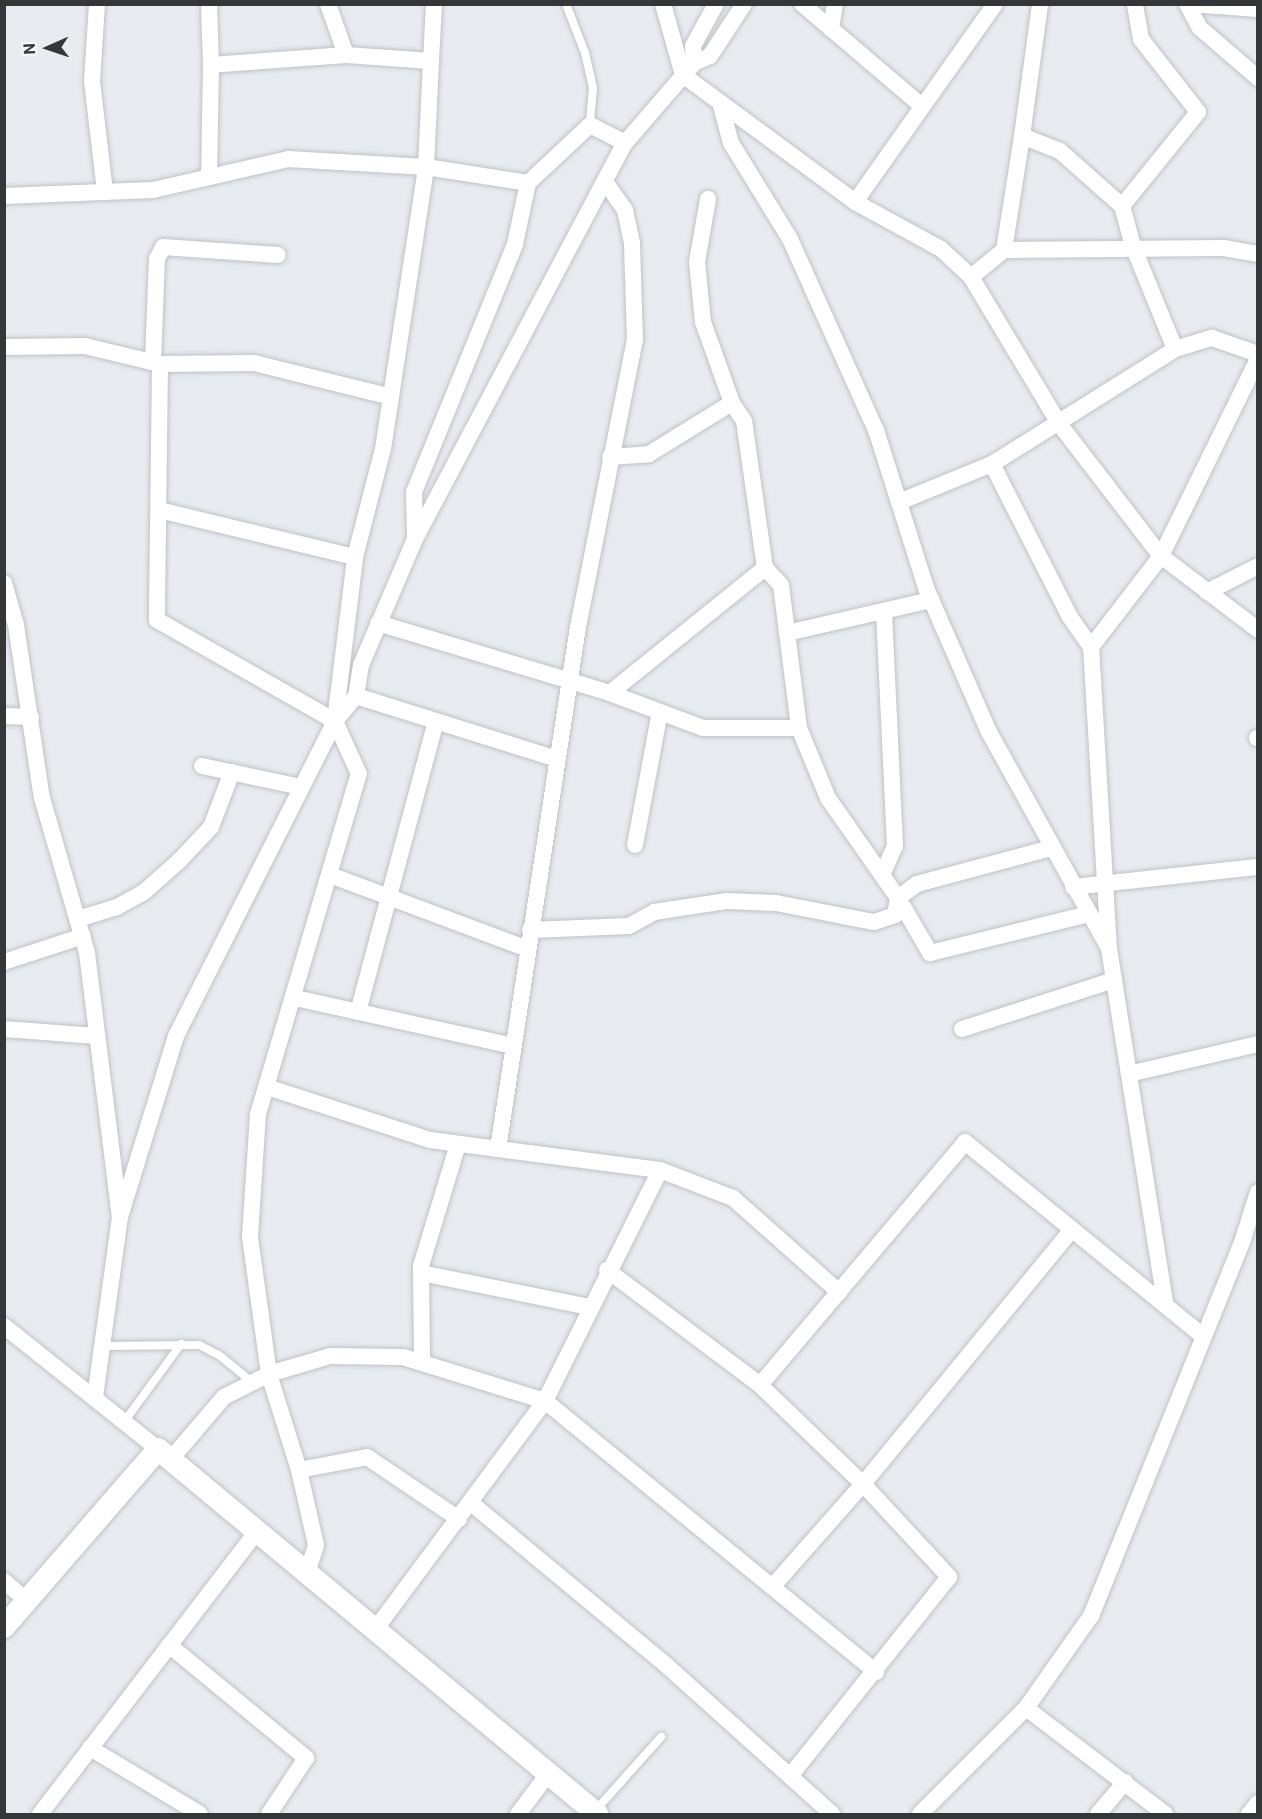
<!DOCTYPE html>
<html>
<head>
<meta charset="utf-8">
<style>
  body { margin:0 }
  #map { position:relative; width:1262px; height:1819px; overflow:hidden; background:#e8ebf0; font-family:Roboto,sans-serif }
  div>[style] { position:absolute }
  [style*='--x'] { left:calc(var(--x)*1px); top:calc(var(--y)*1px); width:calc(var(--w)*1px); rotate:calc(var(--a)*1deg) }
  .roads { filter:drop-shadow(0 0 2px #bfc2c7) drop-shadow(0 0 2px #bfc2c7) }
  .lane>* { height:8px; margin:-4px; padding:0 4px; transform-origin:4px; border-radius:4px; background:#fff }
  .street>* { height:16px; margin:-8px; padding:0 8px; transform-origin:8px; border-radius:8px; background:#fff }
  .secondary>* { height:22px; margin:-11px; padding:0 11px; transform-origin:11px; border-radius:11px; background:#fff }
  span { translate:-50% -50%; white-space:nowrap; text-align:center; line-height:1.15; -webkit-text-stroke:6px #f5f9fe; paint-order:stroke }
  .frame { position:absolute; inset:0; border:6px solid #353638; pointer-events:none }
  .north { position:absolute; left:18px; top:18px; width:60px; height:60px; -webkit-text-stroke:4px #f5f9fe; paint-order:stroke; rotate:267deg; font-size:16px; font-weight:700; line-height:24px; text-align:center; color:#353638 }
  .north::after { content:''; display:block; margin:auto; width:21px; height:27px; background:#353638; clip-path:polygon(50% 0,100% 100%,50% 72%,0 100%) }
</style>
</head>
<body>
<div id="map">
  <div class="roads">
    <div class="lane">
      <div style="--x:566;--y:4;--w:53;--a:68.8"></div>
      <div style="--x:585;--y:53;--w:36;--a:77"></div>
      <div style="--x:593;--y:88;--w:37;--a:95"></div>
      <div style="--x:102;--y:1346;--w:97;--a:-0.6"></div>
      <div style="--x:199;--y:1345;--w:22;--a:27"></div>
      <div style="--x:219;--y:1355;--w:43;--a:39.3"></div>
      <div style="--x:124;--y:1422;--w:97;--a:-53.8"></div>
      <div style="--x:594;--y:1812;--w:101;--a:-48.2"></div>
    </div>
    <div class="street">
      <div style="--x:97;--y:4;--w:77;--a:93.7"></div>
      <div style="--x:92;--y:81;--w:112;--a:83.3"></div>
      <div style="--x:209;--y:4;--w:61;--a:88.1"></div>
      <div style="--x:328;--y:4;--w:54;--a:70.6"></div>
      <div style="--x:663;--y:4;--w:74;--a:74.3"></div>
      <div style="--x:683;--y:75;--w:214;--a:36.4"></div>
      <div style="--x:855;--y:202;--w:98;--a:28.7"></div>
      <div style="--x:941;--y:249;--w:41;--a:43"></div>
      <div style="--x:971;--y:277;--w:173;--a:59"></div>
      <div style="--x:1060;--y:425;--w:165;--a:52.4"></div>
      <div style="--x:1161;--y:556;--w:122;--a:37.3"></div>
      <div style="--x:802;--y:4;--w:157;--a:40.4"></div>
      <div style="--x:1187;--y:4;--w:27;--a:62"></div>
      <div style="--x:1200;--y:28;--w:77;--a:40.8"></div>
      <div style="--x:1190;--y:4;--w:68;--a:4.2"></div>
      <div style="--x:831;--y:29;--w:25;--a:-81"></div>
      <div style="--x:431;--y:61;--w:57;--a:-87"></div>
      <div style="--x:694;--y:63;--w:17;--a:-93"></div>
      <div style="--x:693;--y:46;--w:48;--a:-61.3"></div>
      <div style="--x:721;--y:106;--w:38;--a:75"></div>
      <div style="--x:731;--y:143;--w:113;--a:58.4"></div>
      <div style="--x:790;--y:239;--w:209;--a:65.8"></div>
      <div style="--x:876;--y:430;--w:166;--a:72.4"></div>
      <div style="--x:926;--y:588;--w:157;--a:66.4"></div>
      <div style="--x:989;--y:732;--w:246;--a:61"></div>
      <div style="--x:4;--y:196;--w:149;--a:-2.3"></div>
      <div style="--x:153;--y:190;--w:139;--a:-12.9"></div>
      <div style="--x:288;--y:159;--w:138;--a:3.3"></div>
      <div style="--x:426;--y:167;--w:103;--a:8.9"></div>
      <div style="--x:855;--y:202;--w:242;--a:-54.7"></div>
      <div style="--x:1122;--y:206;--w:121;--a:-51"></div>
      <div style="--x:1198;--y:112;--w:93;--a:-128"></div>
      <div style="--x:1141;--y:39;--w:36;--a:-100"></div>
      <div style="--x:1004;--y:250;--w:220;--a:-0.5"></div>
      <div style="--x:1224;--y:248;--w:35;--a:10"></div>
      <div style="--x:971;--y:277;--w:43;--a:-39.3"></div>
      <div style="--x:1004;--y:250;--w:115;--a:-81"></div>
      <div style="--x:4;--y:347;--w:81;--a:-0.7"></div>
      <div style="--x:85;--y:346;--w:77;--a:13.5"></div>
      <div style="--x:160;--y:364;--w:256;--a:90.7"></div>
      <div style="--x:157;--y:620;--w:205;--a:29.6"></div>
      <div style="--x:1175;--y:349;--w:39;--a:-17"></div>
      <div style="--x:1212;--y:338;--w:49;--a:19.2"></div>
      <div style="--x:153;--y:362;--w:103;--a:-87.8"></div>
      <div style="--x:157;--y:259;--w:13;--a:-63"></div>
      <div style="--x:163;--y:247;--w:115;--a:4"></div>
      <div style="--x:160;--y:364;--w:94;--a:-0.6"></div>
      <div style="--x:254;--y:363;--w:141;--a:13.9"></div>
      <div style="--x:610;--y:457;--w:39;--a:-4"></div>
      <div style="--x:649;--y:454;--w:97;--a:-31.6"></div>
      <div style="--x:732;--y:403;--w:86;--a:-109.7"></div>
      <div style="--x:703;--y:322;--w:60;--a:-95.7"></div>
      <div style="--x:697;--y:262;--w:64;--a:-80.1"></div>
      <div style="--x:992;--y:464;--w:172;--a:63"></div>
      <div style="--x:1070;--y:617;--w:37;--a:55"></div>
      <div style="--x:899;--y:502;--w:100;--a:-22.2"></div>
      <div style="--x:992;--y:464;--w:216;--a:-32.1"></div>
      <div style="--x:1175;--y:349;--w:111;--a:-112.2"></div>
      <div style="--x:1133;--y:246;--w:41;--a:-105.4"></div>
      <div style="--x:1122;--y:206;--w:83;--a:-138.4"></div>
      <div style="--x:1060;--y:151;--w:41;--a:-158.5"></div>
      <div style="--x:1022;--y:136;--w:133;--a:-82.2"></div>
      <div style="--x:159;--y:510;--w:202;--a:13.5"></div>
      <div style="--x:415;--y:535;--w:43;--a:-91.3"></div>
      <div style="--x:414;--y:492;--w:268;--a:-67.8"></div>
      <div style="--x:515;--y:244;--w:62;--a:-78"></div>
      <div style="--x:528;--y:183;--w:85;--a:-43.1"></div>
      <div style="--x:590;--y:125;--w:39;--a:27"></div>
      <div style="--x:765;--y:568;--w:23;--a:47"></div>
      <div style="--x:781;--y:585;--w:144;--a:82.8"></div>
      <div style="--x:4;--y:583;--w:44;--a:74.1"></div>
      <div style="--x:16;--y:625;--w:175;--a:81.5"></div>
      <div style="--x:42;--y:798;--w:161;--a:73.8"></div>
      <div style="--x:87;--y:953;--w:266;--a:82.9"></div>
      <div style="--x:120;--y:1217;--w:183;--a:97.9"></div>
      <div style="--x:1207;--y:592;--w:57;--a:-27"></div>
      <div style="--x:378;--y:623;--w:242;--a:16.8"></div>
      <div style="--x:610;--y:693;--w:199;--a:-38.9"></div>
      <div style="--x:765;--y:568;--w:148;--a:-98.1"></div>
      <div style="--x:744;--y:421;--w:22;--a:-124"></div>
      <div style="--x:787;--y:633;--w:148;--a:-12.9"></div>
      <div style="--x:356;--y:696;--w:211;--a:17.4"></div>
      <div style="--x:4;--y:716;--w:27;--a:2"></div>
      <div style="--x:1257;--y:738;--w:1;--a:0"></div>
      <div style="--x:202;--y:766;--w:101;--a:12"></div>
      <div style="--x:635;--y:845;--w:135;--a:-79.4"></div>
      <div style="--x:1051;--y:848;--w:139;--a:165"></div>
      <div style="--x:917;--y:884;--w:24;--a:144"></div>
      <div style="--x:898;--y:898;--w:64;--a:59.8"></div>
      <div style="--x:930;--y:953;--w:164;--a:-13.8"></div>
      <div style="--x:330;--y:875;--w:211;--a:20.5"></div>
      <div style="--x:882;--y:875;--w:32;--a:-66"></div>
      <div style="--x:895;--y:846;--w:235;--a:-92.7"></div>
      <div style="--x:1073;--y:887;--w:186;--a:-6.2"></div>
      <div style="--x:78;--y:919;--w:41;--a:-17.1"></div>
      <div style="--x:117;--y:907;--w:31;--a:-29"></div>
      <div style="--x:144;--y:892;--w:47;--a:-41.5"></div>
      <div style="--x:179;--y:861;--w:47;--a:-46.7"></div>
      <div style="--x:211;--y:827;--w:59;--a:-69.1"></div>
      <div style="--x:530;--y:930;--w:99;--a:-2.3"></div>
      <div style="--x:629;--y:926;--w:29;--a:-29"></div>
      <div style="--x:654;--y:912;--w:74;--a:-8.6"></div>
      <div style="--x:727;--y:901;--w:49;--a:2.3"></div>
      <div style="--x:776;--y:903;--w:100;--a:11"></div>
      <div style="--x:874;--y:922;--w:22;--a:-18"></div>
      <div style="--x:895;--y:915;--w:17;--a:-80"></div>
      <div style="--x:898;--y:898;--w:122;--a:-125"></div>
      <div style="--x:828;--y:798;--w:76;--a:-112.5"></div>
      <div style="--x:799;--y:728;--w:96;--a:180"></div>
      <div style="--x:703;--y:728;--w:99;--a:-159.4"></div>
      <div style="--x:4;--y:962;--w:83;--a:-18.2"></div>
      <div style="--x:295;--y:998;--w:223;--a:12.4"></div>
      <div style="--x:358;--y:1012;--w:301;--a:-75"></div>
      <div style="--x:4;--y:1029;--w:93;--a:4.3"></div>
      <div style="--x:962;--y:1029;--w:160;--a:-17.9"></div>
      <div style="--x:1129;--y:1074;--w:132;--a:-13.1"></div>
      <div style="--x:267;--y:1087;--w:171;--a:18"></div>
      <div style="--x:430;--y:1140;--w:69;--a:7.5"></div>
      <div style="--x:498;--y:1149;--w:528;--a:-81.29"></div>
      <div style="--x:578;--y:627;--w:293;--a:-78.8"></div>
      <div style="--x:635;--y:340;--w:97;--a:-91.8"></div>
      <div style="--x:632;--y:243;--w:34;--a:-102"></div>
      <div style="--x:625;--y:210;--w:33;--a:-125"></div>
      <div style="--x:498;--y:1149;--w:163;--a:7.4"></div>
      <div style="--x:660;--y:1170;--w:78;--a:21"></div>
      <div style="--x:733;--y:1198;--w:142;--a:41.6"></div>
      <div style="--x:120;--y:1217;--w:189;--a:-72.8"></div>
      <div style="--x:176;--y:1036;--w:353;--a:-63.2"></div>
      <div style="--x:335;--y:721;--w:33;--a:-50"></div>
      <div style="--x:356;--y:696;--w:31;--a:-81"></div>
      <div style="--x:361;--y:665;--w:137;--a:-66.8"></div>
      <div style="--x:415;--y:539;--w:448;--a:-62.1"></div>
      <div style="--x:625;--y:143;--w:106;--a:-49.2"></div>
      <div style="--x:694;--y:63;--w:17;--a:-24"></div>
      <div style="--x:710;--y:56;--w:62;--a:-56.8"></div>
      <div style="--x:607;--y:1270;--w:191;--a:36.9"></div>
      <div style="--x:760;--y:1385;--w:143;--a:43.9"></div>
      <div style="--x:863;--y:1484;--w:328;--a:-50.6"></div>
      <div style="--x:421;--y:1273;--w:171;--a:11.4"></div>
      <div style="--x:1165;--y:1302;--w:357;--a:-99"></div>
      <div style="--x:1109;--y:949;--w:303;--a:-93.4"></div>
      <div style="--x:1091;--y:647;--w:115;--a:-52.4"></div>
      <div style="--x:1161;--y:556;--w:220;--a:-63.8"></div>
      <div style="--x:4;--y:1326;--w:197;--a:38.6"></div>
      <div style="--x:422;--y:1362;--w:96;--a:-90.6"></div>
      <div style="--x:421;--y:1266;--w:127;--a:-73.1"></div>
      <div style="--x:760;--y:1385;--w:318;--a:-49.8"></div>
      <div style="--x:965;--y:1142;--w:306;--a:39.2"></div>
      <div style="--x:171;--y:1459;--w:82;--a:-49.5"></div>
      <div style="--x:224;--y:1397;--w:51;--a:-27.1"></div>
      <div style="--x:269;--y:1374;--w:138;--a:-97.9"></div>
      <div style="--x:250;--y:1237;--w:123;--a:-86.3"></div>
      <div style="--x:258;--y:1114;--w:355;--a:-73.5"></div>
      <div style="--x:359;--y:774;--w:58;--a:-114.4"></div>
      <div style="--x:335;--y:721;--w:165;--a:-83"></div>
      <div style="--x:355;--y:557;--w:112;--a:-75.5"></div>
      <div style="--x:383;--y:449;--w:285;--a:-81.3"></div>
      <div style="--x:426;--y:167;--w:106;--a:-87.3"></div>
      <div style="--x:431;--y:61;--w:85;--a:-176"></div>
      <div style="--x:346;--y:55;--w:135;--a:175.8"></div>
      <div style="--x:211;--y:65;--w:112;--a:91"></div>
      <div style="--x:299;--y:1470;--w:69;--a:-10.8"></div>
      <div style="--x:367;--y:1457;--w:111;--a:34"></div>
      <div style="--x:471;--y:1503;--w:254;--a:39.7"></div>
      <div style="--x:666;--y:1665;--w:223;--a:41.9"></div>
      <div style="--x:307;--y:1573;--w:29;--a:-72"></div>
      <div style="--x:316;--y:1545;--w:77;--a:-102.8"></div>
      <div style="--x:299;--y:1470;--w:101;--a:-107.4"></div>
      <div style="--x:269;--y:1374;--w:64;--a:-16.4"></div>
      <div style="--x:330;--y:1356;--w:73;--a:0.8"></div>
      <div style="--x:403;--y:1357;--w:149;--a:17.2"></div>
      <div style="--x:545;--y:1401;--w:428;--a:39.3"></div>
      <div style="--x:4;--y:1581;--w:30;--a:41"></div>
      <div style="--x:773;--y:1586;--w:136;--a:-48.6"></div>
      <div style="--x:863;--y:1484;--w:127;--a:47.2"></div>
      <div style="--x:949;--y:1577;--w:255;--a:128.6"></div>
      <div style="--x:377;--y:1627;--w:282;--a:-53.4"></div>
      <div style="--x:545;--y:1401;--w:258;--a:-63.5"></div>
      <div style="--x:169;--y:1645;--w:178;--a:39.5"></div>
      <div style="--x:306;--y:1758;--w:67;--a:123.5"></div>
      <div style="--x:1026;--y:1708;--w:175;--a:37.3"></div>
      <div style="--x:90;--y:1748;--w:128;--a:31"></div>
      <div style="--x:40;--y:1814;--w:357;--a:-52.5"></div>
      <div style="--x:518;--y:1814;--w:50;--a:-53.1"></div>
      <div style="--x:920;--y:1814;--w:150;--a:-45"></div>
      <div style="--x:1026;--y:1708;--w:113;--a:-54.8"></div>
      <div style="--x:1091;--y:1616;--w:406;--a:-68"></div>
      <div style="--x:1243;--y:1239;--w:49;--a:-72.3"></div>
      <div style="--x:1098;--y:1814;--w:42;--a:-49.8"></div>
      <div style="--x:1249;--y:1814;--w:14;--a:-51"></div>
    </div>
    <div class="secondary">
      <div style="--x:4;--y:1627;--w:235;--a:-49.1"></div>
      <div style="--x:158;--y:1449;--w:571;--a:39.74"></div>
    </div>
  </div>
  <div class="frame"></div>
  <div class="north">N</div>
</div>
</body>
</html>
